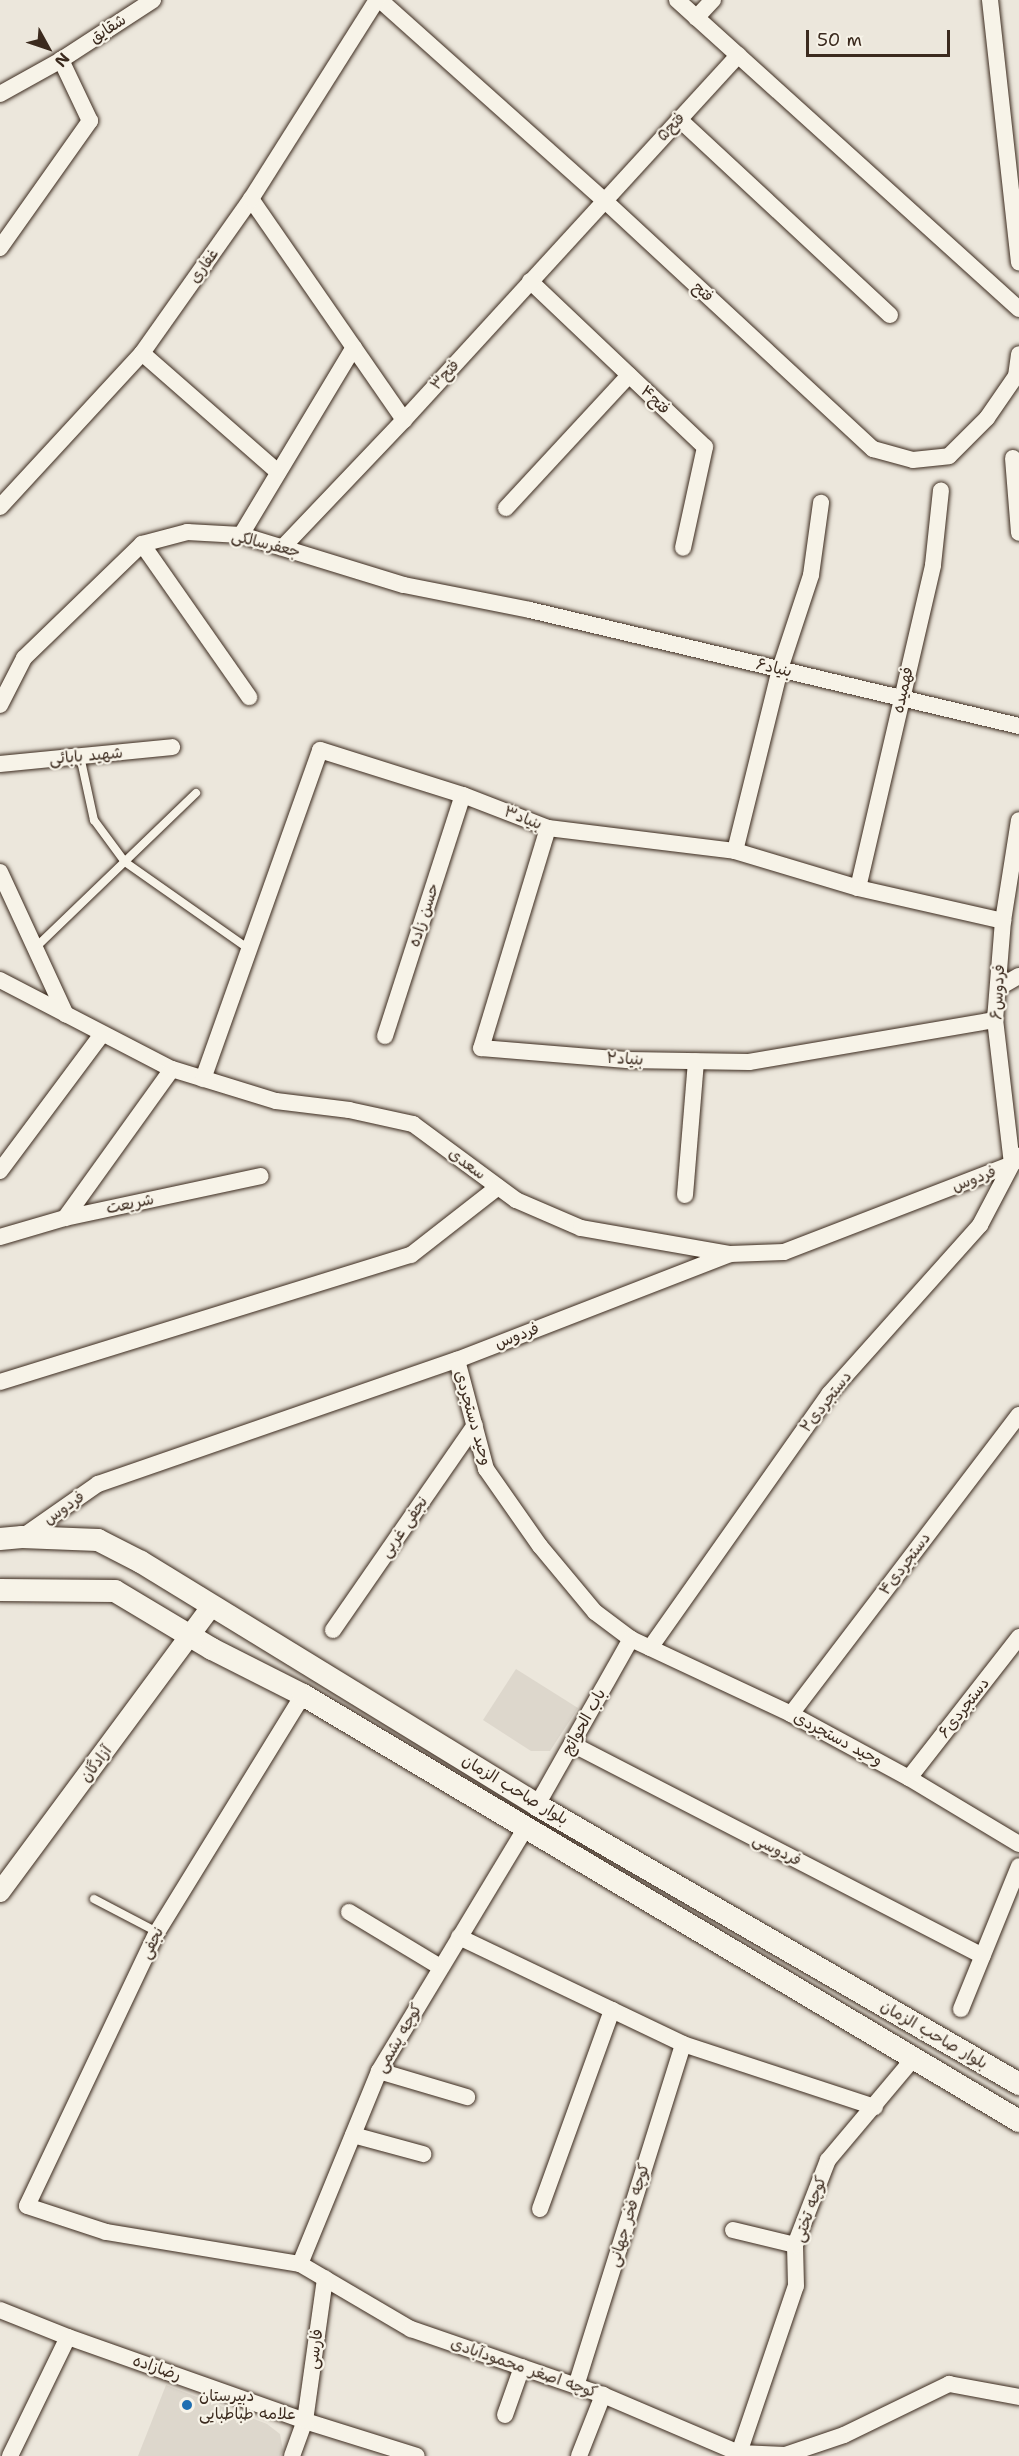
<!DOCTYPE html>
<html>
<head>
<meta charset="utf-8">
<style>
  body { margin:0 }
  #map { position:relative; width:1019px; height:2456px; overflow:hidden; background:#ece7dc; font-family:"Shantell Sans","Playpen Sans Arabic",sans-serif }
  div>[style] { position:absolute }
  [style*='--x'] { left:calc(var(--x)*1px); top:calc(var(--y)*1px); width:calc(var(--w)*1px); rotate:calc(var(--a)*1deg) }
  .built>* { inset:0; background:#ddd7cc }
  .roads { filter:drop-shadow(0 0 2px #3b2a1e) drop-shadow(0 0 2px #3b2a1e) }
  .service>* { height:8px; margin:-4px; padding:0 4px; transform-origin:4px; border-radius:4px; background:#f7f3e8 }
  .minor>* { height:16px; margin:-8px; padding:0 8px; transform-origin:8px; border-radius:8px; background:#f7f3e8 }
  .tertiary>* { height:20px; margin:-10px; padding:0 10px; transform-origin:10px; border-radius:10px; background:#f7f3e8 }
  .secondary>* { height:22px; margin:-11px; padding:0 11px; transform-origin:11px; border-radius:11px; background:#f7f3e8 }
  .dots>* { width:16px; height:16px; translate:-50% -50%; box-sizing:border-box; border:3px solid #f7f3e8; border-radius:50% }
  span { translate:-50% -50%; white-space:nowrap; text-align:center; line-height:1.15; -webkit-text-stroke:4.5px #f7f3e8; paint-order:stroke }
  .street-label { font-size:16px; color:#3b2a1e }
  .poi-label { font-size:16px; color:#3b2a1e }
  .left { translate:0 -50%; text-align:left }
  .north { position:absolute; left:18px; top:18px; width:60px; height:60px; -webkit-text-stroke:4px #f7f3e8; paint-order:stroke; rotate:130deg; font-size:16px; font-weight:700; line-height:24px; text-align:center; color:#3b2a1e }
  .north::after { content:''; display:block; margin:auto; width:21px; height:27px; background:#3b2a1e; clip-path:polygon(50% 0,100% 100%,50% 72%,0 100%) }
  .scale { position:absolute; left:806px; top:30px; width:144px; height:27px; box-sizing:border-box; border:3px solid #3b2a1e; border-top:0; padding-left:8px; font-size:18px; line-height:21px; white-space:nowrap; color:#3b2a1e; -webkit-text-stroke:4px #f7f3e8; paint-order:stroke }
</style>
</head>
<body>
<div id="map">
  <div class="built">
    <div style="clip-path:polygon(516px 1669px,578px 1708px,550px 1751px,531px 1751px,483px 1720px)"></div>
    <div style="clip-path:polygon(166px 2385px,267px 2424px,280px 2434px,283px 2450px,280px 2456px,138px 2456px)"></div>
  </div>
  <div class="roads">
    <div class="service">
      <div style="--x:80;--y:756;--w:66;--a:77.7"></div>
      <div style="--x:94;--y:820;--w:52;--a:53.6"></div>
      <div style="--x:125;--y:862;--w:151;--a:35.1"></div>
      <div style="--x:34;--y:949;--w:225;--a:-43.9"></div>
      <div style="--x:94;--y:1899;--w:71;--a:27.6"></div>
    </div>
    <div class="minor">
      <div style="--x:380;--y:0;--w:300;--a:41.8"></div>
      <div style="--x:604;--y:200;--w:367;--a:42.8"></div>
      <div style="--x:873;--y:449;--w:41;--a:15.4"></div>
      <div style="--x:913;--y:460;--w:36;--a:-6"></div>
      <div style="--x:949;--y:456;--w:54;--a:-45"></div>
      <div style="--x:987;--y:418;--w:51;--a:-55.4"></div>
      <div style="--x:1016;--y:376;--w:22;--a:-82"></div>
      <div style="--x:677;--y:0;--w:461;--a:42.1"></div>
      <div style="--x:990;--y:0;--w:264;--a:83.7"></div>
      <div style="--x:696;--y:18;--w:25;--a:-47"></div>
      <div style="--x:0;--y:94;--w:70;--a:-29.1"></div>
      <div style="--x:61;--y:60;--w:110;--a:-33.1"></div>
      <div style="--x:679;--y:119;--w:288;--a:42.9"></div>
      <div style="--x:251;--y:199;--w:269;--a:55.3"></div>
      <div style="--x:0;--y:248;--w:156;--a:-54.7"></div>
      <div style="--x:90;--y:121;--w:68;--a:-115.4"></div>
      <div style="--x:530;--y:281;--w:241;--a:43.5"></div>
      <div style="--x:705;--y:447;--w:103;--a:102.3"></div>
      <div style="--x:142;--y:353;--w:181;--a:41.2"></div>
      <div style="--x:1013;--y:458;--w:75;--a:85.4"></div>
      <div style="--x:0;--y:507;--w:209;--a:-47.3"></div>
      <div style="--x:142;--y:353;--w:189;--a:-54.7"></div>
      <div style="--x:251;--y:199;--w:236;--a:-57.7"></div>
      <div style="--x:506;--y:508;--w:181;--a:-47.2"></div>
      <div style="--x:241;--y:535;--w:219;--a:-59"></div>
      <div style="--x:142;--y:544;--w:187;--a:55"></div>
      <div style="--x:283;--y:547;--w:175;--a:-46.4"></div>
      <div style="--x:404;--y:420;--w:495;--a:-47.5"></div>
      <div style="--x:0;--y:705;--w:53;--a:-62.9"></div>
      <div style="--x:24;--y:658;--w:164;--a:-44"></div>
      <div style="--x:142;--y:544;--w:47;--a:-14.9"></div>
      <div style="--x:187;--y:532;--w:54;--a:3.2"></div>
      <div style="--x:241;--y:535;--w:170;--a:17.1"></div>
      <div style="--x:404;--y:585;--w:128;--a:11.2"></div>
      <div style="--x:530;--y:610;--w:503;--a:13.34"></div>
      <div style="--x:0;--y:764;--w:173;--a:-5.6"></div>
      <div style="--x:548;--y:828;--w:230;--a:106.9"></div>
      <div style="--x:481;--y:1048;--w:146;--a:4.7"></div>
      <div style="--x:627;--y:1060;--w:122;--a:0.9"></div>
      <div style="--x:749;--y:1062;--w:250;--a:-9.7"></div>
      <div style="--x:735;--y:851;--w:187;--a:-76.1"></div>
      <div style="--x:780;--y:669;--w:99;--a:-71.7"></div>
      <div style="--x:811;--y:575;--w:73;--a:-82.1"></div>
      <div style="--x:0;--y:872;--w:157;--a:65.2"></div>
      <div style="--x:858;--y:888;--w:332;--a:-76.9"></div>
      <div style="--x:933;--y:565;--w:75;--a:-83.9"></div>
      <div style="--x:0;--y:980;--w:194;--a:27.4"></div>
      <div style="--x:172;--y:1069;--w:109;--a:17.1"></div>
      <div style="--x:276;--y:1101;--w:74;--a:7"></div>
      <div style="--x:349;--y:1110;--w:66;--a:12.3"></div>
      <div style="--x:413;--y:1124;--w:128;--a:36.4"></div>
      <div style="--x:516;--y:1200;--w:71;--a:23.3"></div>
      <div style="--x:581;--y:1228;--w:151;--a:9.9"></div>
      <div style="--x:998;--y:988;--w:24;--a:-30"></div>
      <div style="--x:385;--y:1036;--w:253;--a:-72.1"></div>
      <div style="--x:203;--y:1079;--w:349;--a:-70.4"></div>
      <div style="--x:320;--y:750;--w:150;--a:17.5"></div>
      <div style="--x:463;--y:795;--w:91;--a:21.2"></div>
      <div style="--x:548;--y:828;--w:188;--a:7"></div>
      <div style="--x:735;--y:851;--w:128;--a:16.7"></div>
      <div style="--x:858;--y:888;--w:149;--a:12.8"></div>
      <div style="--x:1012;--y:1164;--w:145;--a:-96.7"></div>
      <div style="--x:995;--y:1020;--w:99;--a:-85.4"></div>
      <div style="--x:1003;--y:921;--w:102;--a:-81"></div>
      <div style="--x:0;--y:1171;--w:171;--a:-53.3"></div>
      <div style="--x:685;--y:1195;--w:134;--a:-85.3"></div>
      <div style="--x:65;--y:1218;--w:183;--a:-54.3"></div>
      <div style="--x:0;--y:1237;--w:68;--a:-16.3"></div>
      <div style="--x:65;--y:1218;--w:200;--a:-12.1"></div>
      <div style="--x:457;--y:1360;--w:113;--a:75.1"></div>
      <div style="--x:486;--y:1469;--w:94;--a:55"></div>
      <div style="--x:540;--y:1546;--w:86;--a:50.2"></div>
      <div style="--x:595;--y:1612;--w:45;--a:36.9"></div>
      <div style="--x:631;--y:1639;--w:177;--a:25.1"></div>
      <div style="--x:791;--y:1714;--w:134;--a:28.5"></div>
      <div style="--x:909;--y:1778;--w:128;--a:31"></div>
      <div style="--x:0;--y:1382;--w:430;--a:-17.2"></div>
      <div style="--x:411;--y:1255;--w:110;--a:-38"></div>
      <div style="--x:22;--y:1537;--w:93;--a:-34.9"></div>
      <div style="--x:98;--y:1484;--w:380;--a:-19.1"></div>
      <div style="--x:457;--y:1360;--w:293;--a:-21.2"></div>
      <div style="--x:730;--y:1254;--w:54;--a:-2.1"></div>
      <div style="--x:784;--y:1252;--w:244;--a:-21.1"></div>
      <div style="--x:1012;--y:1164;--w:11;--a:-49"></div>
      <div style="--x:333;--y:1630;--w:249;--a:-55.3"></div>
      <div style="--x:650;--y:1648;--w:311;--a:-54.8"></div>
      <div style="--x:829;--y:1394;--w:227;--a:-48.2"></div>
      <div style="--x:980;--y:1225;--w:69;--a:-62.3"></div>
      <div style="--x:303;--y:1695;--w:278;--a:121.6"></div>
      <div style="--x:157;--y:1932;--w:303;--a:115.4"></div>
      <div style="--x:27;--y:2206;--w:83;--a:18.2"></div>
      <div style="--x:106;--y:2232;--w:197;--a:9.4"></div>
      <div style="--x:300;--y:2264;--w:129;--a:30.4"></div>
      <div style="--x:411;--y:2329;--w:203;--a:19"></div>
      <div style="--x:603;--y:2395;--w:148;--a:23.1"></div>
      <div style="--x:739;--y:2453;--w:46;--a:2.5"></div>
      <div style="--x:785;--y:2455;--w:62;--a:-18.7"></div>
      <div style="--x:844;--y:2435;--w:117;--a:-25.9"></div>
      <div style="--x:949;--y:2384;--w:71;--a:10.5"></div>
      <div style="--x:791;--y:1714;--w:376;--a:-52.7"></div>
      <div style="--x:572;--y:1744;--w:462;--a:27.3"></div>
      <div style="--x:909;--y:1778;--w:179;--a:-52"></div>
      <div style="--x:537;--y:1805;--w:191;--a:-60.5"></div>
      <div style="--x:349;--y:1912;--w:106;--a:31.1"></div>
      <div style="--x:459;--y:1937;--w:248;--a:25.5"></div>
      <div style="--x:683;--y:2044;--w:202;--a:18.2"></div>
      <div style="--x:961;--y:2009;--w:154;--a:-67.9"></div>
      <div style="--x:379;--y:2071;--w:92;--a:16.5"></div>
      <div style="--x:353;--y:2135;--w:73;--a:15.2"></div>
      <div style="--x:540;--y:2209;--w:212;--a:-70.1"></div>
      <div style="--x:733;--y:2230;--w:64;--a:13.6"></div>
      <div style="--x:300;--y:2264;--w:209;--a:-67.7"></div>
      <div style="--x:379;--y:2071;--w:285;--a:-58.9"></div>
      <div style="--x:0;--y:2310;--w:73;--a:21.7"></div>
      <div style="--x:68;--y:2337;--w:251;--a:19.5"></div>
      <div style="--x:305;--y:2421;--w:117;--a:17.4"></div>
      <div style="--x:576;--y:2386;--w:358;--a:-72.6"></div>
      <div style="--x:505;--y:2415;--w:51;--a:-70.5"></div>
      <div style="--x:739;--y:2453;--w:176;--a:-71.2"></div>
      <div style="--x:796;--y:2286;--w:41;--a:-91.4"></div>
      <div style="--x:795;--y:2245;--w:91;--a:-68.8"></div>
      <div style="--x:828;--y:2160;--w:132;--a:-49.9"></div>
      <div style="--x:10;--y:2456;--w:132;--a:-64"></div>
      <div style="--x:292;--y:2456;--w:37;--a:-70"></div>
      <div style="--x:305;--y:2421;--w:144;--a:-82"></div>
      <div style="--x:579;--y:2456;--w:66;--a:-68.5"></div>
    </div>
    <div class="tertiary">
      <div style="--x:0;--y:1892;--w:356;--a:-53.5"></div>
    </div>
    <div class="secondary">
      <div style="--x:0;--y:1539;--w:22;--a:-5"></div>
      <div style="--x:22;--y:1537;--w:76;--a:2.3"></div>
      <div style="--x:98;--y:1540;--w:48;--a:27.1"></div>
      <div style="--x:141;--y:1562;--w:465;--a:31.5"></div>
      <div style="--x:537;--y:1805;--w:557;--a:30.06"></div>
      <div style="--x:0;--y:1590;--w:115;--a:0.5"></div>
      <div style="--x:115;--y:1591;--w:113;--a:30.9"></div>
      <div style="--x:212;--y:1649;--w:102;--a:26.8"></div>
      <div style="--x:303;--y:1695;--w:833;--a:30.75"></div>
    </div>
  </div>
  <div class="dots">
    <div style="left:187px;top:2405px;background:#1f6fb2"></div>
  </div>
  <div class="street-label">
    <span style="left:108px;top:29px;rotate:-33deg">شقایق</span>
    <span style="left:671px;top:127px;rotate:-47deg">فتح۵</span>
    <span style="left:204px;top:266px;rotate:-55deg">غفاری</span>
    <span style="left:703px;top:292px;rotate:43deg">فتح</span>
    <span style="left:445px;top:375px;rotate:-48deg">فتح۳</span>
    <span style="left:655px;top:400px;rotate:44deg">فتح۴</span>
    <span style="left:266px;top:544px;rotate:14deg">جعفرسالکی</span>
    <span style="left:774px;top:668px;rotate:13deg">بنیاد۶</span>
    <span style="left:903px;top:690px;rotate:-77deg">فهمیده</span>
    <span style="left:86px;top:756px;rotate:-5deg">شهید بابائی</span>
    <span style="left:523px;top:818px;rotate:21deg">بنیاد۳</span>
    <span style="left:424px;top:915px;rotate:-72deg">حسن زاده</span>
    <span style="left:998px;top:992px;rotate:-87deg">فردوس۶</span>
    <span style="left:625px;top:1059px;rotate:3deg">بنیاد۲</span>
    <span style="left:467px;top:1164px;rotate:36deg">سعدی</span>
    <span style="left:974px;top:1179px;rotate:-21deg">فردوس</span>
    <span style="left:130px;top:1204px;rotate:-12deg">شریعت</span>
    <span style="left:517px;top:1336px;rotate:-21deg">فردوس</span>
    <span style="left:826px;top:1402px;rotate:-52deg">دستجردی۲</span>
    <span style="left:473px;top:1418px;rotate:74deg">وحید دستجردی</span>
    <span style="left:64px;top:1508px;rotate:-35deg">فردوس</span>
    <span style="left:404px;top:1527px;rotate:-55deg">نجفی غربی</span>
    <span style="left:905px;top:1564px;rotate:-53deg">دستجردی۴</span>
    <span style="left:964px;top:1708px;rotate:-52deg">دستجردی۶</span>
    <span style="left:584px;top:1722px;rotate:-61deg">باب الحوائج</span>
    <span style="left:838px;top:1739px;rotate:28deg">وحید دستجردی</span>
    <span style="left:96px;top:1764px;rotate:-53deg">آزادگان</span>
    <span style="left:515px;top:1790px;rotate:31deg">بلوار صاحب الزمان</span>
    <span style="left:777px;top:1850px;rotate:27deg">فردوسی</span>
    <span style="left:152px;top:1943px;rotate:-63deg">نجفی</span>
    <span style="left:934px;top:2035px;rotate:30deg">بلوار صاحب الزمان</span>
    <span style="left:399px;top:2038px;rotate:-60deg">کوچه پشمی</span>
    <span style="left:810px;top:2209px;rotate:-70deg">کوچه تختی</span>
    <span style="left:629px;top:2215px;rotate:-73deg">کوچه فخر جهانی</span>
    <span style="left:315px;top:2349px;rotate:-82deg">فارسی</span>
    <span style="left:157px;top:2368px;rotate:19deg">رضازاده</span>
    <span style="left:524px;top:2368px;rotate:19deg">کوچه اصغر محمودآبادی</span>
  </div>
  <div class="poi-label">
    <span class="left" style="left:199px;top:2405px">دبیرستان<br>علامه طباطبایی</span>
  </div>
  <div class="north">N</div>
  <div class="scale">50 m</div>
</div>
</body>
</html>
